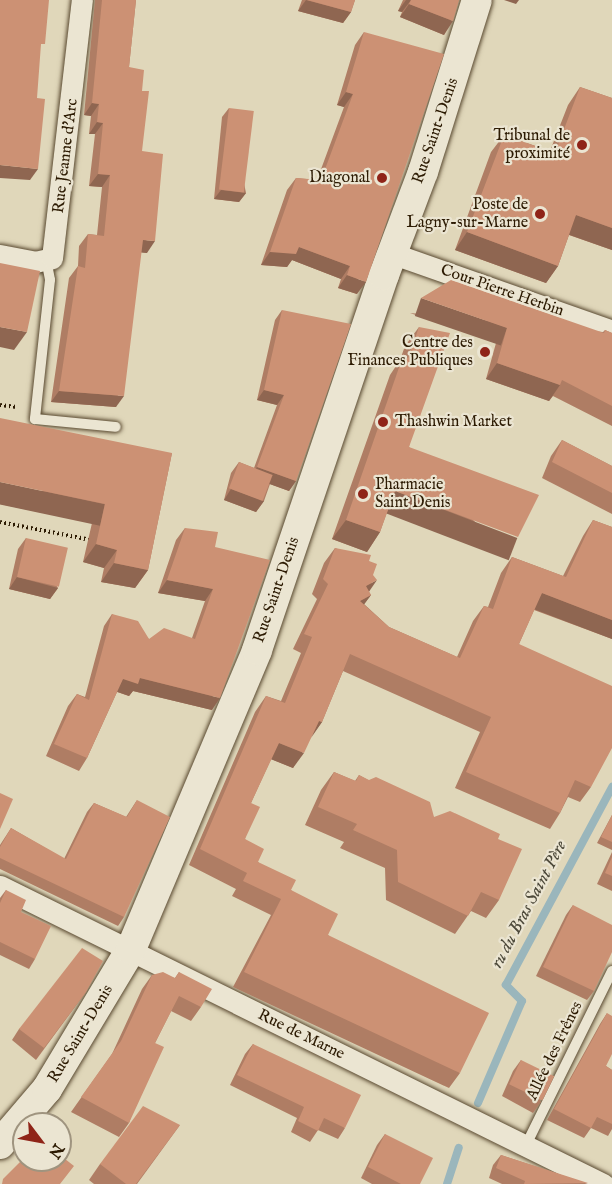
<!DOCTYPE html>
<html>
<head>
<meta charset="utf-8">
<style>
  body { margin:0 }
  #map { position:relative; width:612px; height:1184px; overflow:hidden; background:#e0d7ba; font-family:"IM FELL English",serif }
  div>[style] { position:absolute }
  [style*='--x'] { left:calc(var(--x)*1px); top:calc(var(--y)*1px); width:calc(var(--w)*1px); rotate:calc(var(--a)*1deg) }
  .stream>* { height:8px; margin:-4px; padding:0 4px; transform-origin:4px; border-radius:4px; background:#9ab6bc }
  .path>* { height:4px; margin-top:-2px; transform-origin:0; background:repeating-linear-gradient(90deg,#2c1a02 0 1.5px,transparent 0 4.5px) }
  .roads { filter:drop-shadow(0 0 2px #594930) drop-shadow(0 0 2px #594930) }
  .service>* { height:10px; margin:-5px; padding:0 5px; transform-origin:5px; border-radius:5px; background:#ebe5d2 }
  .minor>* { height:21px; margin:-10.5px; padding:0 10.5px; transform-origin:10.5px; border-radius:10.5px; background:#ebe5d2 }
  .secondary>* { height:30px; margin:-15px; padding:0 15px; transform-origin:15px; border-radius:15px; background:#ebe5d2 }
  .wall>* { inset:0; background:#af7d64 }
  .shaded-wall>* { inset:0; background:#8f6651; transform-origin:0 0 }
  .building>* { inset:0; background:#cc9174; transform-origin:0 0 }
  .dots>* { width:16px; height:16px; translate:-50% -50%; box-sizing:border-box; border:3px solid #ebe5d2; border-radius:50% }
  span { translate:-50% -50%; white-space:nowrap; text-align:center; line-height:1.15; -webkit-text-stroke:4.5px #ebe5d2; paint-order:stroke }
  .street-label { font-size:16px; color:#2c1a02 }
  .poi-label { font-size:16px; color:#2c1a02 }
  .right { translate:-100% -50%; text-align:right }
  .left { translate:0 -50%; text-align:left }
  .water-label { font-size:18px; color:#4d493a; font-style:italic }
  .north { position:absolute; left:12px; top:1112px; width:60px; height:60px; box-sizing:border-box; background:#ebe5d2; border:2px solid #9f947f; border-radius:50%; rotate:122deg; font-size:16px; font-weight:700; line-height:24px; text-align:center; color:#2c1a02 }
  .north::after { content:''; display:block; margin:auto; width:21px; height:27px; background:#8f2418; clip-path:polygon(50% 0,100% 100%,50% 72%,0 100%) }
</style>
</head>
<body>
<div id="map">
  <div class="stream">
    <div style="--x:478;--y:1103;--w:111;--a:-66.7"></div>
    <div style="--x:522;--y:1001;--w:23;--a:-135"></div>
    <div style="--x:506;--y:985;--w:225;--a:-61.8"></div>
    <div style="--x:447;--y:1184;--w:38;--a:-72"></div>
  </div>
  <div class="path">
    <div style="--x:0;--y:405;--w:17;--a:7"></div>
    <div style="--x:0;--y:522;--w:93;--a:11.2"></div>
  </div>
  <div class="roads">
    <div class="service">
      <div style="--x:46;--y:259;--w:21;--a:79"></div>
      <div style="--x:50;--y:280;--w:140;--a:96.2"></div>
      <div style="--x:35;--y:419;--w:81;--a:5.6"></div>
      <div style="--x:526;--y:1145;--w:194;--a:-63.7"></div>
    </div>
    <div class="minor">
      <div style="--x:391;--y:253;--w:234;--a:19.4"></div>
      <div style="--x:0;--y:255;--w:36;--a:11"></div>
      <div style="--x:35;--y:262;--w:17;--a:-13"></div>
      <div style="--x:52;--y:258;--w:260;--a:-83.4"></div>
      <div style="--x:0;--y:886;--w:673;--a:26.3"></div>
    </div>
    <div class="secondary">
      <div style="--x:0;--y:1144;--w:72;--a:-49.5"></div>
      <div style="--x:47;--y:1089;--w:163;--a:-59"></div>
      <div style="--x:131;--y:949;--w:324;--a:-67.1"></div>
      <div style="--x:257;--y:650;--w:396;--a:-71.3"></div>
      <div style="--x:384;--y:275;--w:110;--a:-69.3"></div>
      <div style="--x:423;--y:172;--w:180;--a:-72.6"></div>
    </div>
  </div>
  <div class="wall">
    <div style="clip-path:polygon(95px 0,136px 0,129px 67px,142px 91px,142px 151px,147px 253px,141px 252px,116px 407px,51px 402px,69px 278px,78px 266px,79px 246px,88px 234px,97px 235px,102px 187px,89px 186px,95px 134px,89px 134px,91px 116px,84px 115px)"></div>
    <div style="clip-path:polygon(302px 0,355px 0,351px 12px,343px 23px,298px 11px)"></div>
    <div style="clip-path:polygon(403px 0,459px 0,444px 35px,400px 17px,402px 12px,398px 11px)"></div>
    <div style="clip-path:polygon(364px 32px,357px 294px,338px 288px,341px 279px,292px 260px,287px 267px,261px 265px,287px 190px,296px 178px,317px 180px,344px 107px,337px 105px,355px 45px)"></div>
    <div style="clip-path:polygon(580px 87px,612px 98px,612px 250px,569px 235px,558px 266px,546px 283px,455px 250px,491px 152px,504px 135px,550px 151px,568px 105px)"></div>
    <div style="clip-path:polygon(229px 108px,246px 193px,239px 202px,214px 199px,222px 117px)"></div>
    <div style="clip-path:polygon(282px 310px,296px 481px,289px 491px,270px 484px,264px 501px,256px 512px,224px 500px,231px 473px,239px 462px,254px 468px,277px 405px,257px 400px,275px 320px)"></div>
    <div style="clip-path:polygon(410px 313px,603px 332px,605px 330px,612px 333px,612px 426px,553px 396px,549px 401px,486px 379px,496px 343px)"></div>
    <div style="clip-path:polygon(419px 327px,409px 447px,505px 556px,387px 512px,380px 532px,367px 552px,332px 539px,390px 375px,400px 360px,405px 346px)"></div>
    <div style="clip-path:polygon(562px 440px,612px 466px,612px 514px,542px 478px,551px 456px)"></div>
    <div style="clip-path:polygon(172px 453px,148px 570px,135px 588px,101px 582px,104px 568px,83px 562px,92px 523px,0 504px)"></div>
    <div style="clip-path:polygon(593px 520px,612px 527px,612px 639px,534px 610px,519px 644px,591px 787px,580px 802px,568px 797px,560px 813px,550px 829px,455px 788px,480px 732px,343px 671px,322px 722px,311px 737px,293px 768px,271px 759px,251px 803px,245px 839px,258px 862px,291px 890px,328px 935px,460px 1073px,449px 1088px,233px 987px,271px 915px,232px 896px,236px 889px,189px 865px,255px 712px,266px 696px,281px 701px,301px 653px,293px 649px,317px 599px,312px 594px,324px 563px,335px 548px,369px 561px,373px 575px,369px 592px,371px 595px,364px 604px,389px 627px,457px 657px,473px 621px,484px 606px,488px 607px,501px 573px,512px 557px,563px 576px,583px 536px)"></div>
    <div style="clip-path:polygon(185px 528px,215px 547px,212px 710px,133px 691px,129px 696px,117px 692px,87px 758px,79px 771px,46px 756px,68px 706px,77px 694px,85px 697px,104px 626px,112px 614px,149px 639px,192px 638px,205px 601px,158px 593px,176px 540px)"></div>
    <div style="clip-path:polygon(26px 538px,58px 588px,50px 599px,9px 589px,18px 549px)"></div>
    <div style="clip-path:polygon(334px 772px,355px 781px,359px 775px,434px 817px,498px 839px,499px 900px,486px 918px,471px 911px,455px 934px,386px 900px,385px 868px,340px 848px,344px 842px,305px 825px,321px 790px)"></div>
    <div style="clip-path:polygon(137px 800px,124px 917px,118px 926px,0 869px,0 845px,11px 828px,64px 859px,87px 812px,94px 803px,126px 817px)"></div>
    <div style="clip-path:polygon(612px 815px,612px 850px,597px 843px)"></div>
    <div style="clip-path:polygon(612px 852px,612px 891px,597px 884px)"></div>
    <div style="clip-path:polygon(6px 890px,21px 912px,35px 959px,29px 969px,0 955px,0 898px)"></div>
    <div style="clip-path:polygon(573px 905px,594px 991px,587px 1000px,536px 976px,566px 915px)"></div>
    <div style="clip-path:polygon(179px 972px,201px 1007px,191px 1021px,171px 1011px,155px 1043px,129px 1123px,119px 1137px,71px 1112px,112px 1054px,142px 989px,152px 975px,175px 978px)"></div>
    <div style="clip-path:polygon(86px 992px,36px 1060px,12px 1040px,19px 1029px)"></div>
    <div style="clip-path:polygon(607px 1013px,606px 1066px,612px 1070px,612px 1129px,608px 1136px,591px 1128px,584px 1138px,547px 1120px,600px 1024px)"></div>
    <div style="clip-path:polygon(253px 1044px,345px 1128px,338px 1139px,318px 1130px,310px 1142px,291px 1132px,297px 1118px,230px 1085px,245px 1054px)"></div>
    <div style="clip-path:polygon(521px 1060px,541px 1102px,533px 1113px,502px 1096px,513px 1071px)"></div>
    <div style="clip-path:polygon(180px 1125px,137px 1184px,94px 1184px,89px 1180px,100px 1164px)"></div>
    <div style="clip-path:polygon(385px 1134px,420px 1184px,372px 1184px,361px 1178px,377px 1145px)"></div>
    <div style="clip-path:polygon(501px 1155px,588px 1184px,502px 1184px,489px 1178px,493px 1165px)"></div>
  </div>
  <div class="shaded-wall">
    <div style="clip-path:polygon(306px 0,351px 12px,343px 23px,298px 11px)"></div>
    <div style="clip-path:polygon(406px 0,411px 0,402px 12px,398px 11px)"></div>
    <div style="clip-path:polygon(504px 0,519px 0,516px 4px)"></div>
    <div style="clip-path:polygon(409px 4px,453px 21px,444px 35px,400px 17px)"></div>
    <div style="clip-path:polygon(346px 92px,353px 94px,344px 107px,337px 105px)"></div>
    <div style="clip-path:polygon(92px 103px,99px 104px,91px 116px,84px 115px)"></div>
    <div style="clip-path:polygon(97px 122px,103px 123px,95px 134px,89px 134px)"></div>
    <div style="clip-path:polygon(0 165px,38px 169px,30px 180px,0 178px)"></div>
    <div style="clip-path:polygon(98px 174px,110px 175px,102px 187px,89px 186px)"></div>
    <div style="clip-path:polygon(221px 190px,246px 193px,239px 202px,214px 199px)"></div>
    <div style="clip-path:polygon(576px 215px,612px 228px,612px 250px,564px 233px)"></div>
    <div style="clip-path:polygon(467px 232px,558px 266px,546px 283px,455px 250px)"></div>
    <div style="clip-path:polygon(143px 240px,155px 241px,147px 253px,135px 252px)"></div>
    <div style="clip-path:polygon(299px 247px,350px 266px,341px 279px,292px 260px,287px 267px,261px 265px,270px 252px)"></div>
    <div style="clip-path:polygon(347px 275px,366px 282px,357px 294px,338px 288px)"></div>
    <div style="left:421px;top:298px;width:91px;height:19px;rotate:19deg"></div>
    <div style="clip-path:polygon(0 327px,27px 332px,14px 350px,0 347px)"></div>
    <div style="clip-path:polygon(497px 363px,560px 385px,549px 401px,486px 379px)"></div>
    <div style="clip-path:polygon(264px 390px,284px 395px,277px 405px,257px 400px)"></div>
    <div style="clip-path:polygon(59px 391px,124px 396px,116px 407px,51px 402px)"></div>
    <div style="clip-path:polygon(257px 467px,296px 481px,289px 491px,250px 477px)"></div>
    <div style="left:0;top:482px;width:107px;height:22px;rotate:12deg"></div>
    <div style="clip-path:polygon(231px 489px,264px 501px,256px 512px,224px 500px)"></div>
    <div style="left:395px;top:491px;width:131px;height:24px;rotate:21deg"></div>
    <div style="clip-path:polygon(346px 520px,380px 532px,367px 552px,332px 539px)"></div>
    <div style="clip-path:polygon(96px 544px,117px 550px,104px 568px,83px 562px)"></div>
    <div style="clip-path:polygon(114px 563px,148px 570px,135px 588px,101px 582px)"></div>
    <div style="clip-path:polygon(17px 577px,58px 588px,50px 599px,9px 589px)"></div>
    <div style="clip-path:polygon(167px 580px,213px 589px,205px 601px,158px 593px)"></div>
    <div style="clip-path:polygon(377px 580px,366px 596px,366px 586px)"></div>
    <div style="clip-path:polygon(542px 593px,612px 620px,612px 639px,531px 608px)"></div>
    <div style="clip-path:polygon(371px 595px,360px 610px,360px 601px)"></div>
    <div style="clip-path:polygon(140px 678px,220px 698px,212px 710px,133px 691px,129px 696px,115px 691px,123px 679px)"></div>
    <div style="clip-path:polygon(319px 721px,322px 722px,311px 738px)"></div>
    <div style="clip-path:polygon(279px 743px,304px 753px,293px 768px,268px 758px)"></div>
  </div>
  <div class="building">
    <div style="clip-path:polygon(0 0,49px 0,45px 44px,41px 44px,37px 98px,45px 99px,38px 169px,0 165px)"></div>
    <div style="clip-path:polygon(102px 0,136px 0,129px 67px,144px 70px,142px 91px,149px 91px,142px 151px,163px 154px,155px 241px,143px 240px,124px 396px,59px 391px,78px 266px,85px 268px,88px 234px,104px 236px,110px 175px,98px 174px,103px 123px,97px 122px,99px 104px,92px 103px)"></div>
    <div style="clip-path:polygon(307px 0,355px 0,351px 12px)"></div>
    <div style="clip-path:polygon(411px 0,459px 0,453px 21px,409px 4px)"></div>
    <div style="clip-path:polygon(364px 32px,444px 54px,366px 282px,347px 275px,350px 266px,299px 247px,296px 254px,270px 252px,296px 178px,321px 180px,353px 94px,346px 92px)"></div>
    <div style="clip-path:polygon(580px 87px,612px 98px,612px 228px,576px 215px,558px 266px,467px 232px,504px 135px,555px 153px)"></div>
    <div style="left:229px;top:108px;width:25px;height:82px;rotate:7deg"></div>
    <div style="clip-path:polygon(0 263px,40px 271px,27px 332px,0 327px)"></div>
    <div style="clip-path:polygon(451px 280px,604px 333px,605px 330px,612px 333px,612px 406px,562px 380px,560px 385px,497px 363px,507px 328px,421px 298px)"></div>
    <div style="clip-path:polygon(282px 310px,351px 324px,296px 481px,257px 467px,284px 395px,264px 390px)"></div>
    <div style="clip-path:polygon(419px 327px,450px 333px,409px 447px,539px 495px,518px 537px,395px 491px,380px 532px,346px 520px,403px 356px,408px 358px)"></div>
    <div style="clip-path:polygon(0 418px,172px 453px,148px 570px,114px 563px,117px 550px,96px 544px,105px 504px,0 482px)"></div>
    <div style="clip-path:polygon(562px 440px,612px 466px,612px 493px,552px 462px)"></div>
    <div style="left:239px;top:462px;width:36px;height:28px;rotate:21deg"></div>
    <div style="clip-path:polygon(593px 520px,612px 527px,612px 620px,542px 593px,519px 644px,612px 686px,612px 748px,591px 787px,575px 780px,560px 813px,466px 772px,491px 717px,350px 654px,322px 722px,319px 721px,304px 753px,279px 743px,251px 803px,260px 807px,245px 839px,264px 849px,258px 862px,296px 880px,291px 890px,338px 914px,328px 935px,489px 1013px,460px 1073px,244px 972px,281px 899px,243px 881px,247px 873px,200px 849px,266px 696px,285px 703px,312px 637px,304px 634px,328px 584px,323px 579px,335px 548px,371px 555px,369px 561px,377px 564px,373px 575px,377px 580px,366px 586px,371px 595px,360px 601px,389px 627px,460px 658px,484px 606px,493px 609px,512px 557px,566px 577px)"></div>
    <div style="clip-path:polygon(185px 528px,218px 532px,215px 547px,270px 560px,220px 698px,140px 678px,138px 684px,123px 679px,87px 758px,54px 744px,77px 694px,89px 700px,112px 614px,138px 621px,149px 639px,164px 628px,195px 639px,213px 589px,167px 580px)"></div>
    <div style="left:26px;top:538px;width:43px;height:40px;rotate:13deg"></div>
    <div style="clip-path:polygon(334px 772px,356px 781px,359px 775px,369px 780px,376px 777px,430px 802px,434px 817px,450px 811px,500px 834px,498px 839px,522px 849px,499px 900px,481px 892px,468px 916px,398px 882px,397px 850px,353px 830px,357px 824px,318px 807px)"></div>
    <div style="clip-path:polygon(0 793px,13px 799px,0 829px)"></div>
    <div style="clip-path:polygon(137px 800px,170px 817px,124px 917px,0 858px,0 847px,11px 828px,66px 859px,94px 803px,127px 817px)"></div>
    <div style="clip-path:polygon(612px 815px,612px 842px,601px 837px)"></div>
    <div style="clip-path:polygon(612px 857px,612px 876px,605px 873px)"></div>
    <div style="clip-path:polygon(6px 890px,26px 900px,21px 912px,51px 926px,35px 959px,0 942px,0 903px)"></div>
    <div style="clip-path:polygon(573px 905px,612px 925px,612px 952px,594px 991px,543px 967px)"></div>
    <div style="clip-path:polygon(82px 948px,103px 961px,86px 992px,44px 1048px,19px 1029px)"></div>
    <div style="clip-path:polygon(163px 972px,175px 978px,179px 972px,212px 989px,201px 1007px,179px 996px,155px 1043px,164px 1047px,129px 1123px,81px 1097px,121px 1041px,152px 975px)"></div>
    <div style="clip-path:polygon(607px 1013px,612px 1016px,612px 1054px,606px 1066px,612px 1070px,612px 1124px,597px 1117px,591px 1128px,554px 1109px)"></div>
    <div style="clip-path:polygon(253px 1044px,361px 1095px,345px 1128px,324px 1118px,318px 1131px,298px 1121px,304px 1107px,237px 1075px)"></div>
    <div style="left:521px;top:1060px;width:37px;height:27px;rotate:26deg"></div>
    <div style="clip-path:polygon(143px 1106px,180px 1125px,136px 1184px,126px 1184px,100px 1164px)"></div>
    <div style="clip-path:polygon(385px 1134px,433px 1158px,420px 1184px,401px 1184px,368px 1167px)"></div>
    <div style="clip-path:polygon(60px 1155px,74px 1166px,60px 1184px,2px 1184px,3px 1179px,24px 1158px,24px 1160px,60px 1160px)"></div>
    <div style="clip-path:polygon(501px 1155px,588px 1183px,524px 1184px,525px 1181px,496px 1168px)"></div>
  </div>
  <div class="dots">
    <div style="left:582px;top:145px;background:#8f2418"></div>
    <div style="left:382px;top:178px;background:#8f2418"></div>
    <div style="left:540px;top:214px;background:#8f2418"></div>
    <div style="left:485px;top:352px;background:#8f2418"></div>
    <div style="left:383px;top:422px;background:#8f2418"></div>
    <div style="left:363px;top:494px;background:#8f2418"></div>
  </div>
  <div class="street-label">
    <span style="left:436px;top:131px;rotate:-71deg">Rue Saint-Denis</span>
    <span style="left:66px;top:156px;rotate:-83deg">Rue Jeanne d'Arc</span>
    <span style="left:502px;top:291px;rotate:19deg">Cour Pierre Herbin</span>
    <span style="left:277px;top:590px;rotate:-71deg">Rue Saint-Denis</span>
    <span style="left:81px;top:1034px;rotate:-59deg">Rue Saint-Denis</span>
    <span style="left:301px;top:1035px;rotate:26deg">Rue de Marne</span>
    <span style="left:555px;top:1051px;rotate:-64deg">Allée des Frênes</span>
  </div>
  <div class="poi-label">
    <span class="right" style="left:570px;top:145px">Tribunal de<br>proximité</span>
    <span class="right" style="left:370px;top:178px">Diagonal</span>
    <span class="right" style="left:528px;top:214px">Poste de<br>Lagny-sur-Marne</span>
    <span class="right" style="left:473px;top:352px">Centre des<br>Finances Publiques</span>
    <span class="left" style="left:395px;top:422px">Thashwin Market</span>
    <span class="left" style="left:375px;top:494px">Pharmacie<br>Saint Denis</span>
  </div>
  <div class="water-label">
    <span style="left:530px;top:905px;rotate:-62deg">ru du Bras Saint Père</span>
  </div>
  <div class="north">N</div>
</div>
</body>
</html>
